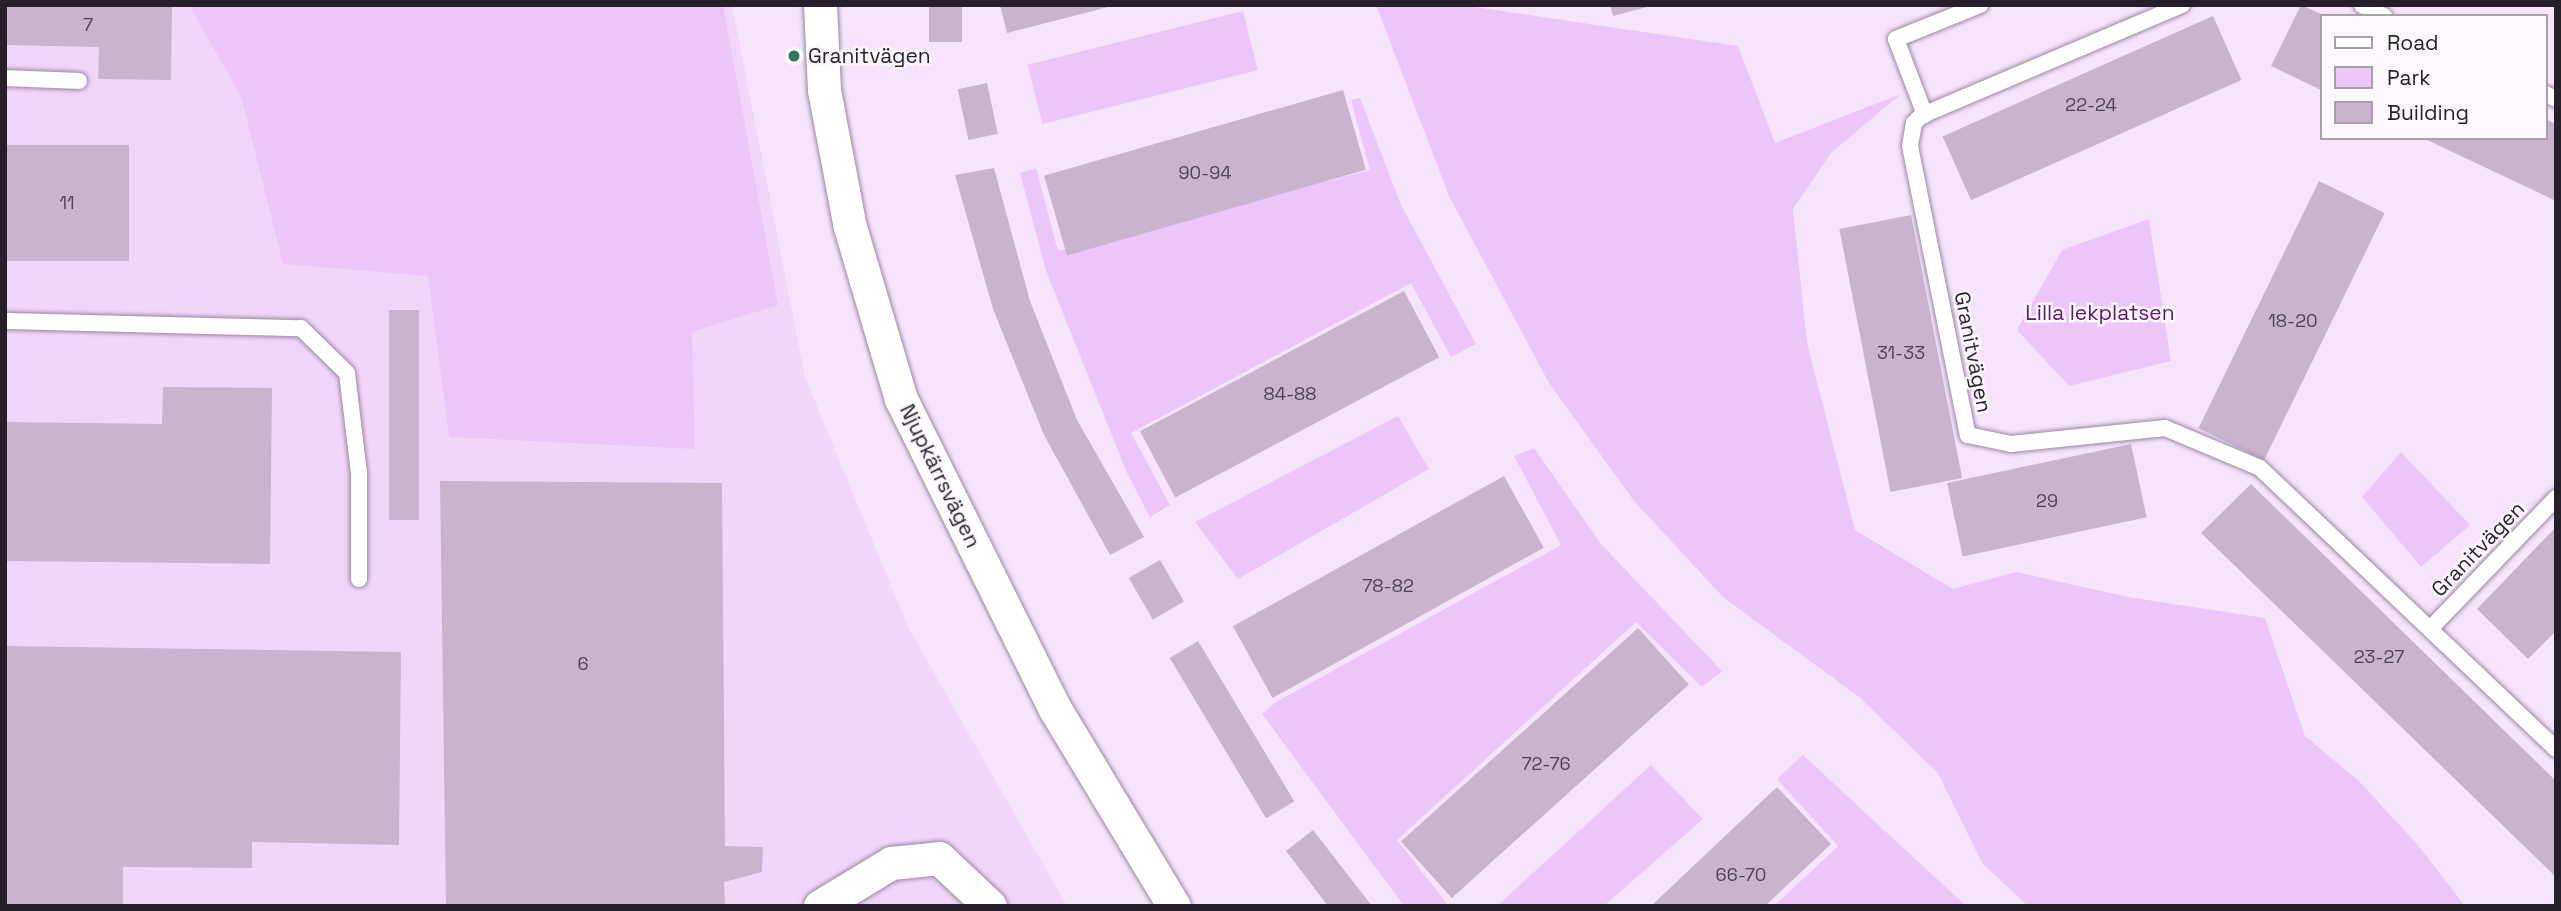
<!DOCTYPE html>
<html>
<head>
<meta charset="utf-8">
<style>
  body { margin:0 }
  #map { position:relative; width:2561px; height:911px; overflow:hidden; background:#f6e4fc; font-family:"Space Grotesk",sans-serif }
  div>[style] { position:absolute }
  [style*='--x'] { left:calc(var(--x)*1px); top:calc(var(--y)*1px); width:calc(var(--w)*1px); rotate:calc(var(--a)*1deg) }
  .built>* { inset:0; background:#f2d6fa }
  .green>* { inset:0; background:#edc6f9; transform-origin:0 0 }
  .building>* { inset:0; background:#c9b3cf; transform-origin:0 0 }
  .roads { filter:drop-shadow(0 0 2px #9b86a1) drop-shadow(0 0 2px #9b86a1) }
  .lane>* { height:16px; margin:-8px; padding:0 8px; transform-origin:8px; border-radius:8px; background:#fff }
  .street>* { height:33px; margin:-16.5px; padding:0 16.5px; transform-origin:16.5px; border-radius:16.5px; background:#fff }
  .dots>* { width:19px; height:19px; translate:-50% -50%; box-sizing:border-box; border:4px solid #fcf7fd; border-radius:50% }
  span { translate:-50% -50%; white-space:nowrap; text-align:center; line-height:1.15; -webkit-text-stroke:5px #fcf7fd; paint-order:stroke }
  .number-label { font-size:18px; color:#4f4352 }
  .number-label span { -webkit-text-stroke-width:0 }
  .poi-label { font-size:21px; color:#261e29 }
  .left { translate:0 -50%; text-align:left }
  .park-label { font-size:21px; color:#5f1772 }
  .street-label { font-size:21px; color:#261e29 }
  .frame { position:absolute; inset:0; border:7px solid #261e29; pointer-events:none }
  .legend { position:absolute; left:2320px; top:14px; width:228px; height:126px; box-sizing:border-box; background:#fcf7fd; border:2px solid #a6a0a8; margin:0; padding:9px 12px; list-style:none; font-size:21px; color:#261e29 }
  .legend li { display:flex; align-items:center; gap:14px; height:35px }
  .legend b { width:35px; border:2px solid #a6a0a8 }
</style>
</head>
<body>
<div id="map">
  <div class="built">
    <div style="clip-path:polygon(5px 5px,732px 5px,805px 377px,908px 627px,1067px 906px,5px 906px)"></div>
  </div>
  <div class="green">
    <div style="clip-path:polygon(189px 5px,723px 5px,778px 305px,692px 332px,695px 449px,449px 437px,428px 276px,283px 264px,241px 96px)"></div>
    <div style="clip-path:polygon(1376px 5px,1462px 5px,1738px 46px,1775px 143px,1901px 94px,1831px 153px,1793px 209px,1807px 343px,1855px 530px,1953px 589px,2016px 572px,2128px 597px,2265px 618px,2305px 736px,2358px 780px,2417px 844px,2465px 906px,2028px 906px,1982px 863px,1938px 773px,1859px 697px,1723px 597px,1634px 501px,1549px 383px,1449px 196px)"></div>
    <div style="left:1243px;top:11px;width:61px;height:222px;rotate:76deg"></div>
    <div style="clip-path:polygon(1360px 98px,1401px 205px,1476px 344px,1451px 357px,1411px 283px,1131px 433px,1170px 505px,1150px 517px,1127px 473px,1046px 271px,1020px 173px,1036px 168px,1058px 251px,1370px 170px,1351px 100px)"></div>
    <div style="clip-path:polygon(2149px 219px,2171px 361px,2069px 386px,2017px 330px,2062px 250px)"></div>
    <div style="clip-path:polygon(1398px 416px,1429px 469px,1238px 579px,1195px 522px)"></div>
    <div style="clip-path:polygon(1534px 448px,1601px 544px,1722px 671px,1702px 687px,1636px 622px,1397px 840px,1449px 906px,1404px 906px,1262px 714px,1276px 702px,1561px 545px,1514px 456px)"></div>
    <div style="clip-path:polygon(2401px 452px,2470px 525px,2421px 567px,2362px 497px)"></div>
    <div style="clip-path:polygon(1803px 755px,1966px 906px,1774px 906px,1838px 846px,1777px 779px)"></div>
    <div style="clip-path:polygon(1651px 765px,1703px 819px,1604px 906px,1497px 906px)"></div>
  </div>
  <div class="building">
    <div style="clip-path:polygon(5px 5px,172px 5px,171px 80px,98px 79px,99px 47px,5px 45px)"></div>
    <div style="left:929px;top:5px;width:33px;height:37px"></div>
    <div style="clip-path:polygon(1000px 5px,1112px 5px,1112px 6px,1007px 33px)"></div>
    <div style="clip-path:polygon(1610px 5px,1651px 5px,1651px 6px,1613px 16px)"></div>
    <div style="clip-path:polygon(2301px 5px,2326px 16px,2321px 16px,2321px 90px,2271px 66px)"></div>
    <div style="left:2213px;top:16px;width:70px;height:296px;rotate:66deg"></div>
    <div style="left:987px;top:83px;width:52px;height:30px;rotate:78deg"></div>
    <div style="left:1343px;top:90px;width:83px;height:311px;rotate:74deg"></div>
    <div style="clip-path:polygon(2545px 119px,2556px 124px,2556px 201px,2423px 138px,2545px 138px)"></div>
    <div style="left:5px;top:145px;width:124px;height:116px"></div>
    <div style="clip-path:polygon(994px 168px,1030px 301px,1077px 420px,1144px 537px,1110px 555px,1044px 435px,993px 309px,955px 175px)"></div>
    <div style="left:2319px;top:181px;width:73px;height:275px;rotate:26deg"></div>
    <div style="left:1911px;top:215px;width:268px;height:73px;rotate:79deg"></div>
    <div style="left:1404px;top:291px;width:75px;height:299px;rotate:62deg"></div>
    <div style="left:389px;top:310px;width:30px;height:210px"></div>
    <div style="clip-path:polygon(163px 387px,272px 388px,270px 564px,5px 561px,5px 422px,162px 424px)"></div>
    <div style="left:2131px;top:444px;width:75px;height:188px;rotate:78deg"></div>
    <div style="left:1504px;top:476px;width:82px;height:310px;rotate:61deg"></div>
    <div style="clip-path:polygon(440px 481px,722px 483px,725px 846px,763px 847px,762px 872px,724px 882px,725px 905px,446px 906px)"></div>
    <div style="clip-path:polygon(2251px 484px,2556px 781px,2556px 877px,2201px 533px)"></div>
    <div style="clip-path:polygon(2556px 527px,2556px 631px,2528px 659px,2477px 609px)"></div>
    <div style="left:1160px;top:560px;width:48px;height:36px;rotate:60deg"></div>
    <div style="left:1638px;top:628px;width:76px;height:319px;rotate:48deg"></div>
    <div style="left:1198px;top:641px;width:187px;height:33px;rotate:59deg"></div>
    <div style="clip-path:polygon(5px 646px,401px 652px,399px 845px,252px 842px,252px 868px,123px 867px,123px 906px,5px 906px)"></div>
    <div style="clip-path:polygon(1777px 787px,1831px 844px,1765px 906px,1651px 906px)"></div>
    <div style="clip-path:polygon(1313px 830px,1372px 906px,1328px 906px,1286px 851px)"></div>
  </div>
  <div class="roads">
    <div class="lane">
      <div style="--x:2182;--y:5;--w:284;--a:157"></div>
      <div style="--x:1921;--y:116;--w:10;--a:135"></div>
      <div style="--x:1914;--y:123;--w:23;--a:100"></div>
      <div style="--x:1910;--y:146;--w:295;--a:78.7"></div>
      <div style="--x:1968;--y:435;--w:44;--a:11.8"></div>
      <div style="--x:2011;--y:444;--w:155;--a:-5.9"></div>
      <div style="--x:2165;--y:428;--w:103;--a:22.8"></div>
      <div style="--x:2260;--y:468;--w:408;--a:43.5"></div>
      <div style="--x:2362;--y:5;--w:25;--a:27"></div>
      <div style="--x:5;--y:78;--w:74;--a:2.3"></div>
      <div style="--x:2545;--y:94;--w:12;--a:24"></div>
      <div style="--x:1925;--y:115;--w:81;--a:-110.9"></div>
      <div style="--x:1896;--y:39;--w:91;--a:-22"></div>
      <div style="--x:5;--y:321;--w:296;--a:1.4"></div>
      <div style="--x:301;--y:328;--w:64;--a:44.4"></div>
      <div style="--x:347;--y:373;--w:101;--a:83.2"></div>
      <div style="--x:359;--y:473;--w:106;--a:90"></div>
      <div style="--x:2430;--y:629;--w:182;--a:-46.1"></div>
    </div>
    <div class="street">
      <div style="--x:820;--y:5;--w:85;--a:87.3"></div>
      <div style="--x:824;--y:90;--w:139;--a:79.3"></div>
      <div style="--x:850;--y:227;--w:179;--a:73.5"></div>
      <div style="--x:901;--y:399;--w:346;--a:63.6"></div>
      <div style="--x:1055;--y:709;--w:230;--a:58.9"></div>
      <div style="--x:820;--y:906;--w:83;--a:-31.2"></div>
      <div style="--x:891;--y:863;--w:48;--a:-5.9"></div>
      <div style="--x:939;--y:858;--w:70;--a:43.3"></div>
    </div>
  </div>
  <div class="dots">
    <div style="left:794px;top:56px;background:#36735e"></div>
  </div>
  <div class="number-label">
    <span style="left:88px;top:25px">7</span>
    <span style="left:2091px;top:105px">22-24</span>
    <span style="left:1205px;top:173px">90-94</span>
    <span style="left:67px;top:203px">11</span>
    <span style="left:2293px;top:321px">18-20</span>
    <span style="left:1901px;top:353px">31-33</span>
    <span style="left:1290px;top:394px">84-88</span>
    <span style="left:2047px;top:501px">29</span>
    <span style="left:1388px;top:586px">78-82</span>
    <span style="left:2379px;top:657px">23-27</span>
    <span style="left:583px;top:664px">6</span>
    <span style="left:1546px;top:764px">72-76</span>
    <span style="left:1741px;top:875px">66-70</span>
  </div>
  <div class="poi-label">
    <span class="left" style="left:808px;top:56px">Granitvägen</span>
  </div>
  <div class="park-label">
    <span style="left:2100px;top:313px">Lilla lekplatsen</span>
  </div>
  <div class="street-label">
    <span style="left:1973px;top:352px;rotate:79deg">Granitvägen</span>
    <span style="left:940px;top:476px;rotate:64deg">Njupkärrsvägen</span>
    <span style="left:2478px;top:549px;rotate:-46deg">Granitvägen</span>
  </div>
  <div class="frame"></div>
  <ul class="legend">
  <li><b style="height:9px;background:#fff"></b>Road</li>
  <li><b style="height:19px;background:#edc6f9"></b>Park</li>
  <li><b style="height:19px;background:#c9b3cf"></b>Building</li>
  </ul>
</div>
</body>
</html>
